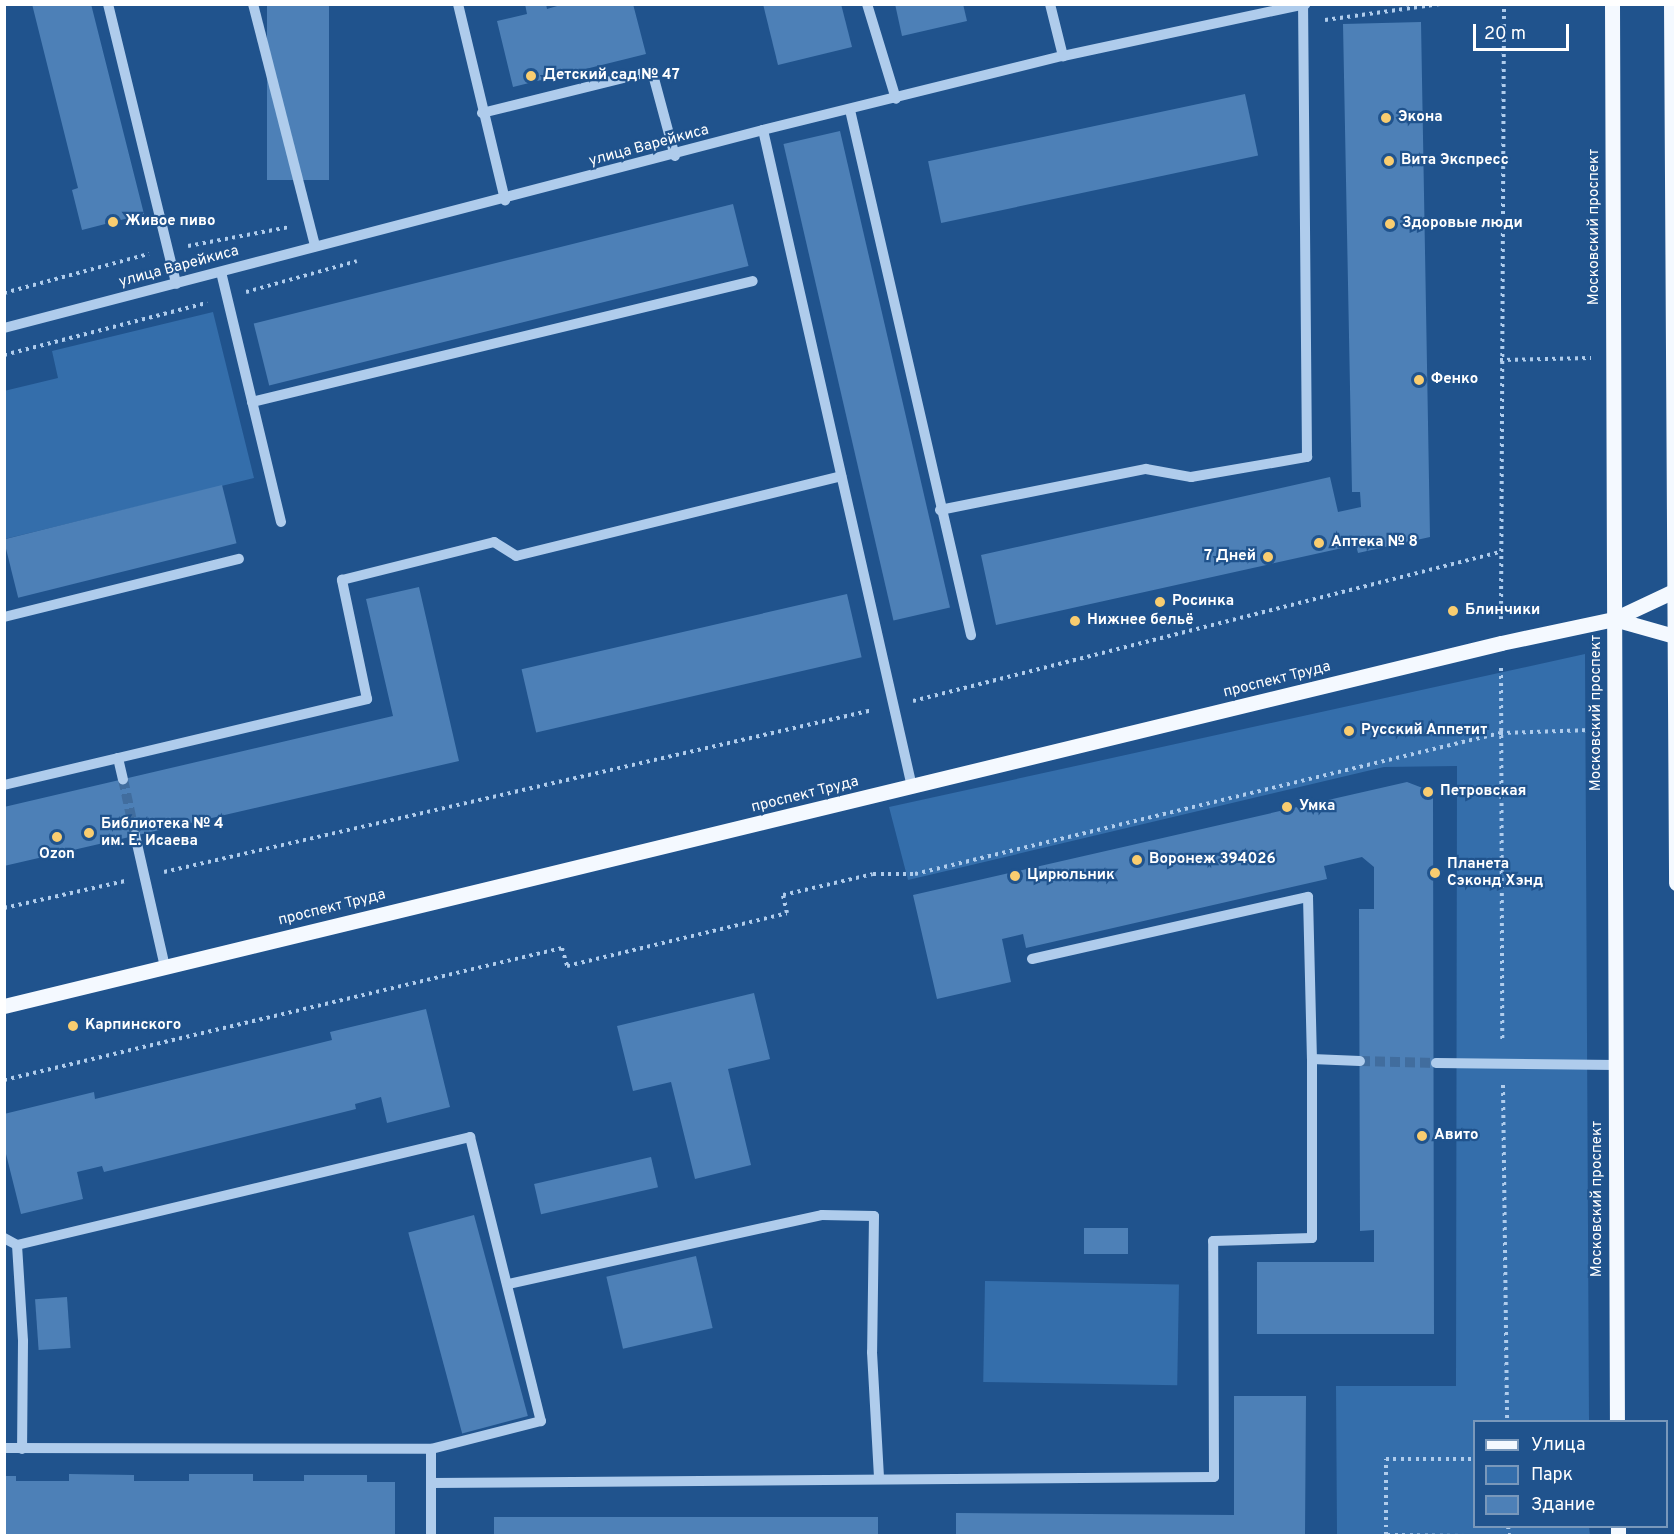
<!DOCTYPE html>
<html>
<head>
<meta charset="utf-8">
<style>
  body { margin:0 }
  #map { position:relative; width:1680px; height:1540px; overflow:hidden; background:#20538d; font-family:Overpass,sans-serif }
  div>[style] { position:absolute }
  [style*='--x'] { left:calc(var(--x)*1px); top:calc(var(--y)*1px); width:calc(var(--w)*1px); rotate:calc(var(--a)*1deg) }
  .green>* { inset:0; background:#346eab; transform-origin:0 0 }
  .building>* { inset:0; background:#4d80b7; transform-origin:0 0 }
  .minor-tunnel>* { height:10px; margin-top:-5px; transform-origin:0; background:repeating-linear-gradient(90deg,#416d9e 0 10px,transparent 0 15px) }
  .path>* { height:4px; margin-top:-2px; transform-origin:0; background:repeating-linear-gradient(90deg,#afccec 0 3px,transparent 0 7.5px) }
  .minor>* { height:10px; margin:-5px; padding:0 5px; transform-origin:5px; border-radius:5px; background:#afccec }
  .major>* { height:15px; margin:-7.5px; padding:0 7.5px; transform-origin:7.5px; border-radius:7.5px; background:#f4f9ff }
  .dots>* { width:16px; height:16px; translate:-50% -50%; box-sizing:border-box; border:3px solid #20538d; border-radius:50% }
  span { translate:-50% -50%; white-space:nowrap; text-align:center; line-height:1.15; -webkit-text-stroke:4.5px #20538d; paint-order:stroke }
  .poi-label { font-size:15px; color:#fff; font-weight:700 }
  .left { translate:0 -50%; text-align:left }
  .right { translate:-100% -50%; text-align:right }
  .street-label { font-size:15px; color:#fff }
  .frame { position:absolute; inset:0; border:6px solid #fff; pointer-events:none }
  .legend { position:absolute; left:1473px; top:1420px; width:195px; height:108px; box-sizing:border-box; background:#20538d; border:2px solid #7998bb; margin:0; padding:8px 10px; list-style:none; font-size:18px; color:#fff }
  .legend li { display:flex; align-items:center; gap:12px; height:30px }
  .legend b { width:30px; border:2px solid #7998bb }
  .scale { position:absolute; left:1473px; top:24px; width:96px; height:27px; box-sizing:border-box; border:3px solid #fff; border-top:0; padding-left:8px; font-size:18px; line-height:21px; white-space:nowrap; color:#fff; -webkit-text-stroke:4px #20538d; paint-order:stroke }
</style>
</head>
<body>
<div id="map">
  <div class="green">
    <div style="clip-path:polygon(213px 312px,254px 478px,5px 539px,4px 391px,58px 378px,52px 351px)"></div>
    <div style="clip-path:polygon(1585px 654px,1589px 1421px,1474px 1422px,1474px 1526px,1589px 1527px,1590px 1535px,1337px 1535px,1336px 1386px,1456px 1386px,1457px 766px,1384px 767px,908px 880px,889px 807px)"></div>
    <div style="left:985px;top:1281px;width:194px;height:101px;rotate:1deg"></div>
  </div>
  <div class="building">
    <div style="clip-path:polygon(32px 4px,91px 4px,144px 214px,82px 230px,72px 190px,78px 188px)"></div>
    <div style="left:267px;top:4px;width:62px;height:176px"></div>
    <div style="clip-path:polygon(525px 4px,546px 4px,547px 9px,564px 4px,633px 4px,646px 54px,513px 87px,497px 21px,527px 14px)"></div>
    <div style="clip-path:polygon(763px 4px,841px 4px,852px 47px,778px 65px)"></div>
    <div style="clip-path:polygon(895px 4px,963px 4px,967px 21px,902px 36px)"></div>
    <div style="clip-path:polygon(1421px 22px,1430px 537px,1358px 553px,1356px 545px,996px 625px,981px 555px,1330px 477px,1338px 512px,1361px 507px,1360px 492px,1352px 492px,1343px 24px)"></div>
    <div style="left:1245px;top:94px;width:63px;height:324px;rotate:78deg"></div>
    <div style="left:840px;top:131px;width:489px;height:58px;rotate:77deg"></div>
    <div style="left:733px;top:204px;width:64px;height:494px;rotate:76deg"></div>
    <div style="left:222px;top:485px;width:60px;height:225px;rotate:76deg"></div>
    <div style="clip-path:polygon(419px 587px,459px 761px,4px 866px,4px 807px,393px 716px,366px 599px)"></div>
    <div style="left:847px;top:594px;width:65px;height:334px;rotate:77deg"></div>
    <div style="clip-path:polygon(1407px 782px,1433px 792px,1434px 1334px,1257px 1334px,1257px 1262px,1374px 1262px,1374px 1230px,1360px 1231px,1359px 909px,1374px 909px,1374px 867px,1362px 857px,1324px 866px,1327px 879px,1026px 948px,1023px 934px,1002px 939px,1011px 982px,937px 999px,913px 895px)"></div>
    <div style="clip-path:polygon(754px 993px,770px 1059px,728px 1069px,751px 1165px,695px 1179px,671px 1082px,633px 1091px,617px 1026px)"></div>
    <div style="clip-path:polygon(426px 1009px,450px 1107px,387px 1123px,381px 1097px,355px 1104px,356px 1109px,104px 1172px,102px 1166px,77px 1172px,83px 1199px,21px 1214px,4px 1146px,4px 1114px,94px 1092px,95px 1099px,332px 1040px,330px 1032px)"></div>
    <div style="left:651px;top:1157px;width:31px;height:120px;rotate:77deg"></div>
    <div style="left:474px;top:1215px;width:208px;height:68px;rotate:75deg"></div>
    <div style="left:1084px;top:1228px;width:44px;height:26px"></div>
    <div style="left:696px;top:1256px;width:74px;height:92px;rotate:77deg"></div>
    <div style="left:67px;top:1297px;width:51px;height:32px;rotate:86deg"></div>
    <div style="clip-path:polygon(1234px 1396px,1306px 1396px,1305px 1536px,956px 1536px,956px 1513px,1234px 1515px)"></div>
    <div style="clip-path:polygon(69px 1474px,134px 1475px,134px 1481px,189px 1481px,189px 1474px,253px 1474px,253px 1481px,304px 1481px,304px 1475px,367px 1475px,367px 1482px,395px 1482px,395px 1536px,4px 1536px,4px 1476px,16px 1476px,16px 1481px,69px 1481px)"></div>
    <div style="left:494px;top:1517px;width:384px;height:19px"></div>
  </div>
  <div class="minor-tunnel">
    <div style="--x:123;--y:779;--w:57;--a:77.9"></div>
    <div style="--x:1360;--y:1061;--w:76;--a:1.5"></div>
  </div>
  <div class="path">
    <div style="--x:1325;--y:20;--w:116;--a:-7.9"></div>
    <div style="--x:188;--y:246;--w:104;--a:-10.6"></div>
    <div style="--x:246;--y:292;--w:115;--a:-15.6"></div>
    <div style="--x:4;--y:293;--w:150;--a:-15.1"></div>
    <div style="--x:4;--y:355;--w:210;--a:-14.4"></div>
    <div style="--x:1500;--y:360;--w:91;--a:-1.3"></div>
    <div style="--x:1501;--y:619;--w:615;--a:-89.72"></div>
    <div style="--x:1501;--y:668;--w:374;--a:89.8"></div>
    <div style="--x:913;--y:701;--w:606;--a:-14.24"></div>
    <div style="--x:164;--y:872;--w:727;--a:-12.87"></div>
    <div style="--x:4;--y:908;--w:124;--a:-12.6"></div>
    <div style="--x:4;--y:1080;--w:573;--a:-13.31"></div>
    <div style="--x:562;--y:948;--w:19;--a:74"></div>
    <div style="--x:567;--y:966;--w:226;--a:-13.5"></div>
    <div style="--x:787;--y:913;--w:18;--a:-103"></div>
    <div style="--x:783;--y:895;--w:92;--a:-13.1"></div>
    <div style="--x:873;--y:874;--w:42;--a:0"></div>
    <div style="--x:915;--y:874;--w:602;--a:-13.55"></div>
    <div style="--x:1500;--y:733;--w:91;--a:-1.9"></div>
    <div style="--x:1503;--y:1085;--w:337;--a:89.3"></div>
    <div style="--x:1508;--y:1526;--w:10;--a:84"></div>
    <div style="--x:1465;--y:1536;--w:79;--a:-179.3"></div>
    <div style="--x:1386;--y:1535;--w:76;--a:-90"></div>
    <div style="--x:1386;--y:1459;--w:88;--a:0"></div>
  </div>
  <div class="minor">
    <div style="--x:108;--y:4;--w:288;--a:76.3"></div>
    <div style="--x:253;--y:4;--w:250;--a:75.6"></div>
    <div style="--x:458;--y:4;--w:202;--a:76.5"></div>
    <div style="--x:867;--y:4;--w:99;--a:73"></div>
    <div style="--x:1050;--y:4;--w:54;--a:76"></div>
    <div style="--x:850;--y:110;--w:539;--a:77.02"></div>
    <div style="--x:482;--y:113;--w:175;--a:-13.9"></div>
    <div style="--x:652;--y:71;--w:88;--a:74.9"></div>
    <div style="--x:763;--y:130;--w:674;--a:77.22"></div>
    <div style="--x:221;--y:272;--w:257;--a:76.5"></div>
    <div style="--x:4;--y:328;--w:784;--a:-14.62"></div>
    <div style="--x:763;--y:130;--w:309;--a:-13.9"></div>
    <div style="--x:1063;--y:56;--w:248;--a:-12.1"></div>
    <div style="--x:252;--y:402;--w:515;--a:-13.58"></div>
    <div style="--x:940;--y:510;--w:210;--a:-11.3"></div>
    <div style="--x:1146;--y:469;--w:46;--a:10.1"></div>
    <div style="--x:1191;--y:477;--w:118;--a:-9.8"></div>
    <div style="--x:1307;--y:457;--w:452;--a:-90.5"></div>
    <div style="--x:4;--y:617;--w:242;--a:-13.9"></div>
    <div style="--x:118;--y:758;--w:256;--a:-13.3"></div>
    <div style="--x:367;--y:699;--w:122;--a:-101.9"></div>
    <div style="--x:342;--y:580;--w:157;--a:-14"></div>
    <div style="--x:494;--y:542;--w:26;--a:32"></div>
    <div style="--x:516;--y:556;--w:335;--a:-13.8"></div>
    <div style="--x:4;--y:785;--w:117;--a:-13.3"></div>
    <div style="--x:118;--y:758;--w:22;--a:77"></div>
    <div style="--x:135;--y:835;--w:135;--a:77.2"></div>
    <div style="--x:1032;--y:959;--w:283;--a:-12.7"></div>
    <div style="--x:1308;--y:897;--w:162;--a:88.6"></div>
    <div style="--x:1312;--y:1059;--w:48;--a:2.4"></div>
    <div style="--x:1436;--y:1063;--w:180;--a:0.6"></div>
    <div style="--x:4;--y:1238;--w:15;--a:28"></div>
    <div style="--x:17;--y:1245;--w:96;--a:86.4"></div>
    <div style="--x:23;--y:1341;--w:108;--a:90.5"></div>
    <div style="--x:17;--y:1245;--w:466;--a:-13.4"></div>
    <div style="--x:470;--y:1137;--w:293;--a:76"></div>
    <div style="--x:541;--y:1421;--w:114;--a:165.7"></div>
    <div style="--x:508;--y:1284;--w:321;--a:-12.4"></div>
    <div style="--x:822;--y:1215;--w:52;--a:1.1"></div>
    <div style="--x:874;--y:1216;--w:136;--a:90.8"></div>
    <div style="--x:872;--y:1352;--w:125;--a:86.8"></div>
    <div style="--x:4;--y:1448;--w:427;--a:0.1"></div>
    <div style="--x:431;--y:1449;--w:87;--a:90"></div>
    <div style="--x:431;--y:1483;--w:783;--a:-0.44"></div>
    <div style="--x:1214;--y:1477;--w:236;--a:-90.2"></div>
    <div style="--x:1213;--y:1241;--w:99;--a:-1.7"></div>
    <div style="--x:1312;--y:1238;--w:179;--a:-90"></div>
  </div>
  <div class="major">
    <div style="--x:1612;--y:4;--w:1418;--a:89.8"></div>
    <div style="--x:1671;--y:4;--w:879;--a:89.67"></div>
    <div style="--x:1614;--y:619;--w:62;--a:15.8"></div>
    <div style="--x:4;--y:1006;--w:1540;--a:-13.63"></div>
    <div style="--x:1501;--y:643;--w:116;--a:-12"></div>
    <div style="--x:1614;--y:619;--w:68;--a:-25.1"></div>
    <div style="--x:1618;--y:1526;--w:10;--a:90"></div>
  </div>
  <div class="dots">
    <div style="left:531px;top:76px;background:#f9cd70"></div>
    <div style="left:1386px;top:118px;background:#f9cd70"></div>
    <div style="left:1389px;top:161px;background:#f9cd70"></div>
    <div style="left:113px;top:222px;background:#f9cd70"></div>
    <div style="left:1390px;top:224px;background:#f9cd70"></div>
    <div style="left:1419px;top:380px;background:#f9cd70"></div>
    <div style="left:1319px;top:543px;background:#f9cd70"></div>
    <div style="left:1268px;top:557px;background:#f9cd70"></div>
    <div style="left:1160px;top:602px;background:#f9cd70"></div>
    <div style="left:1453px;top:611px;background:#f9cd70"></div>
    <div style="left:1075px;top:621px;background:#f9cd70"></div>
    <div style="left:1349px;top:731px;background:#f9cd70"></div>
    <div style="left:1428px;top:792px;background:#f9cd70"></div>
    <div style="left:1287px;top:807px;background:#f9cd70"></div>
    <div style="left:89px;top:833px;background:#f9cd70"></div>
    <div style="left:57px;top:837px;background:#f9cd70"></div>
    <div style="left:1137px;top:860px;background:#f9cd70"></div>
    <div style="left:1435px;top:873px;background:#f9cd70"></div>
    <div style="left:1015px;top:876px;background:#f9cd70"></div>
    <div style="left:73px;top:1026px;background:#f9cd70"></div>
    <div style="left:1422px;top:1136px;background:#f9cd70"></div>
  </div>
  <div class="poi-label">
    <span class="left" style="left:543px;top:76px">Детский сад № 47</span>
    <span class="left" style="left:1398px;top:118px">Экона</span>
    <span class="left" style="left:1401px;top:161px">Вита Экспресс</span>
    <span class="left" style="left:125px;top:222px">Живое пиво</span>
    <span class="left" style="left:1402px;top:224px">Здоровые люди</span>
    <span class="left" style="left:1431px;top:380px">Фенко</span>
    <span class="left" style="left:1331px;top:543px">Аптека № 8</span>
    <span class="right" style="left:1256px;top:557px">7 Дней</span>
    <span class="left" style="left:1172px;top:602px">Росинка</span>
    <span class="left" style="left:1465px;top:611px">Блинчики</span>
    <span class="left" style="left:1087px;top:621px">Нижнее бельё</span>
    <span class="left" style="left:1361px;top:731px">Русский Аппетит</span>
    <span class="left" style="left:1440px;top:792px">Петровская</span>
    <span class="left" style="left:1299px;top:807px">Умка</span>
    <span class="left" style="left:101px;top:833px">Библиотека № 4<br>им. Е. Исаева</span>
    <span style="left:57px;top:855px">Ozon</span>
    <span class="left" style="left:1149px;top:860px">Воронеж 394026</span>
    <span class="left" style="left:1447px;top:873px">Планета<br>Сэконд Хэнд</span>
    <span class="left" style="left:1027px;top:876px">Цирюльник</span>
    <span class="left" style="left:85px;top:1026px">Карпинского</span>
    <span class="left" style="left:1434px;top:1136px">Авито</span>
  </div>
  <div class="street-label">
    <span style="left:649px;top:146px;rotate:-15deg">улица Варейкиса</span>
    <span style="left:1595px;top:227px;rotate:-90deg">Московский проспект</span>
    <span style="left:179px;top:267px;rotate:-15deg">улица Варейкиса</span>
    <span style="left:1277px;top:680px;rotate:-14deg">проспект Труда</span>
    <span style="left:1597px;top:713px;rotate:-90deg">Московский проспект</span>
    <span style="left:805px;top:795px;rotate:-14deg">проспект Труда</span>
    <span style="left:332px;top:908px;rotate:-14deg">проспект Труда</span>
    <span style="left:1598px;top:1199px;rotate:-90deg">Московский проспект</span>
  </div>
  <div class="frame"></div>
  <ul class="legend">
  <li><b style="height:8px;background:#f4f9ff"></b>Улица</li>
  <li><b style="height:16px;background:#346eab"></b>Парк</li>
  <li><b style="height:16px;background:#4d80b7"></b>Здание</li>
  </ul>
  <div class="scale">20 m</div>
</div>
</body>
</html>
